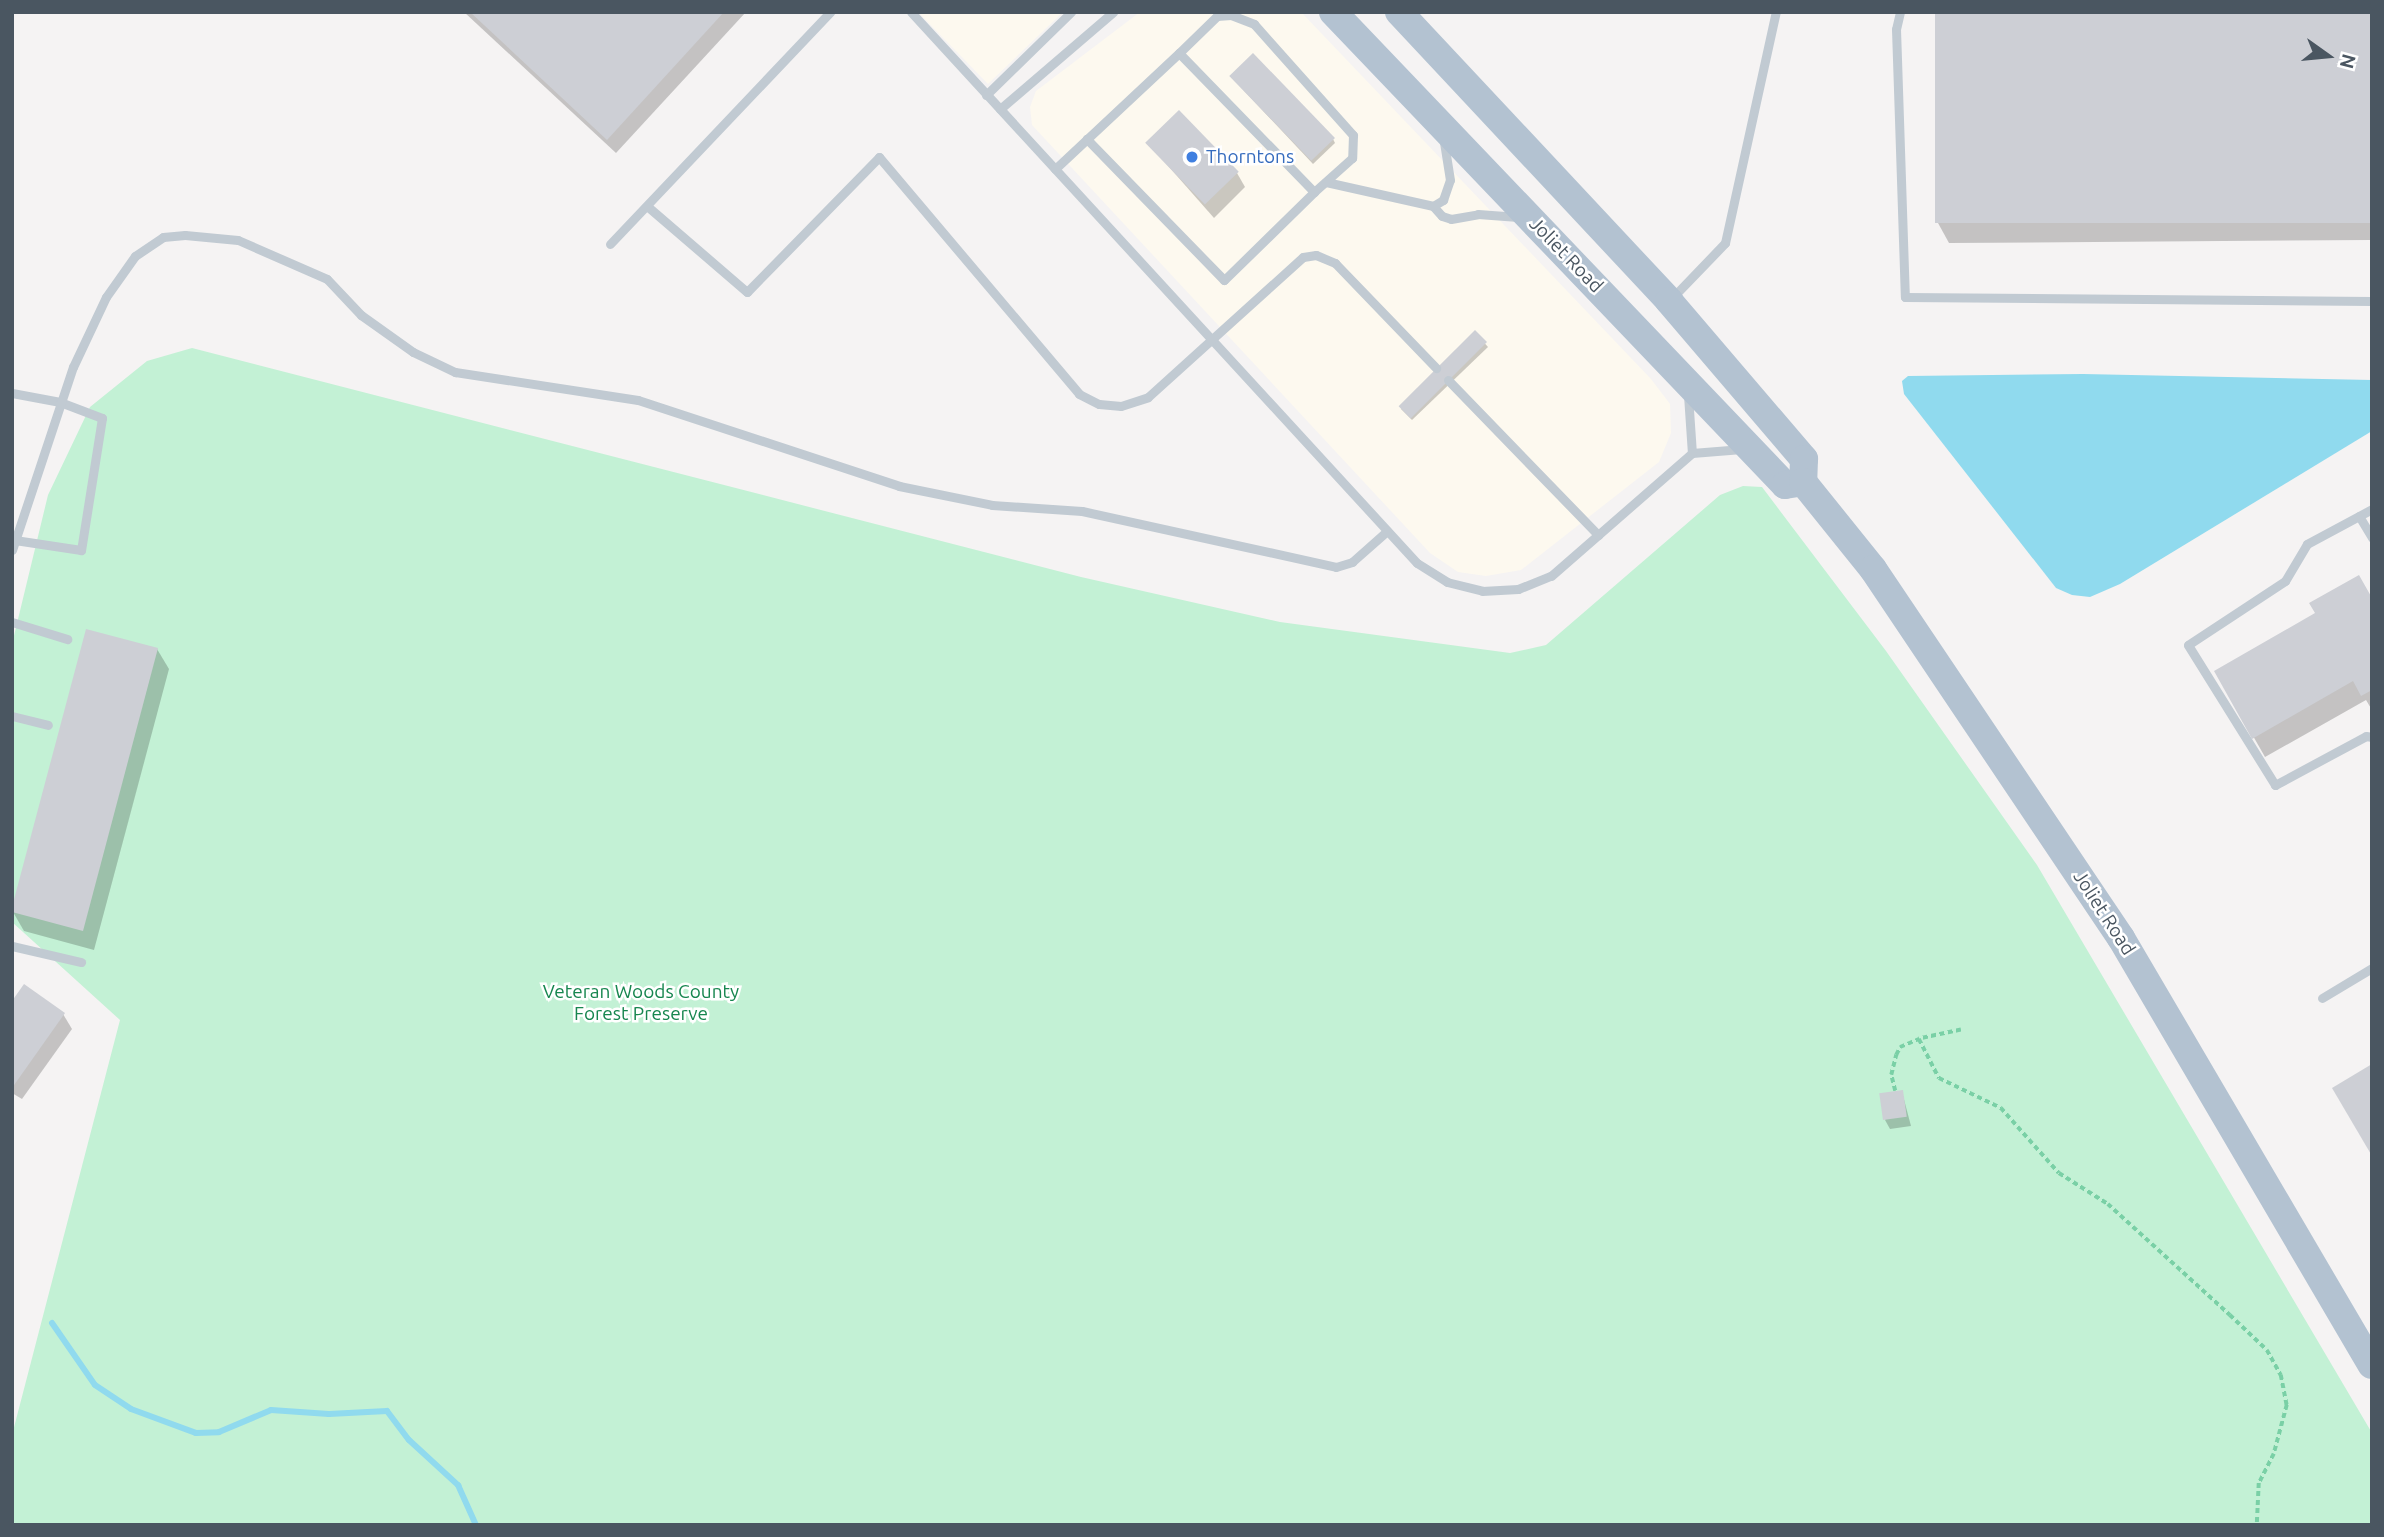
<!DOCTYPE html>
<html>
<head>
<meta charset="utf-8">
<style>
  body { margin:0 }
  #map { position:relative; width:2384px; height:1537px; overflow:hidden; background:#f5f3f3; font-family:Ubuntu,sans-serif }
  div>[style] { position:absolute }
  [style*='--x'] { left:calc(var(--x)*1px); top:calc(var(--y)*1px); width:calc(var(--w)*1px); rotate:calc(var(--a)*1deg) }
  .commercial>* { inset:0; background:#fdf9ef }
  .green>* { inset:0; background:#c3f1d5 }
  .water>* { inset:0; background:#90daee }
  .shadow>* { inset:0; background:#0003 }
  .stream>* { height:6px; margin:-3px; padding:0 3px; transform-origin:3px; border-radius:3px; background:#90daee }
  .building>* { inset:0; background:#cdcfd5; transform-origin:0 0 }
  .path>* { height:3.5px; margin-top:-1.75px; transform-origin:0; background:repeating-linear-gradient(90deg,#7ad0a6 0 5px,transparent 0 8.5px) }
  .lane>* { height:9px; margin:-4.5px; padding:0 4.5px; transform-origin:4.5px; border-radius:4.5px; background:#c1cad2 }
  .primary>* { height:28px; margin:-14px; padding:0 14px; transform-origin:14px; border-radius:14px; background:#b3c2d1 }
  .dots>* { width:19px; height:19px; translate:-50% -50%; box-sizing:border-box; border:4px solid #fff; border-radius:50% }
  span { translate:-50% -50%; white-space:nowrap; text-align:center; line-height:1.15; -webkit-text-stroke:5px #fff; paint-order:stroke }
  .shop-label { font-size:19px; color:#366cbe }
  .left { translate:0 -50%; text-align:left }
  .street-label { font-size:19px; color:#4a5661 }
  .park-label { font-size:19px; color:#17864f }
  .frame { position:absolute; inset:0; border:14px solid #4a5661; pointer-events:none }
  .north { position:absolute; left:2293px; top:21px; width:70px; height:70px; -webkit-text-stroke:5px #fff; paint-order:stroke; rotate:105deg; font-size:19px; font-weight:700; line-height:28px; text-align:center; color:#4a5661 }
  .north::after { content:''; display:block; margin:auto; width:24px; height:32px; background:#4a5661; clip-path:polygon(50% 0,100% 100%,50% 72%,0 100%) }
</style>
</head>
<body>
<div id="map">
  <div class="commercial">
    <div style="clip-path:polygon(918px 12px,1063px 12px,988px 84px)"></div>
    <div style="clip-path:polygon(1140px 12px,1301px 12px,1651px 379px,1670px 404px,1671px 433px,1659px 462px,1521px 570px,1486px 576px,1458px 572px,1430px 553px,1032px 125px,1030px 107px,1036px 91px)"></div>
  </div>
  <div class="green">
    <div style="clip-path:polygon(192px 348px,1081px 577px,1280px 622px,1510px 653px,1546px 645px,1720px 495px,1743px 486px,1762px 487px,1886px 651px,2037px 865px,2372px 1433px,2372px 1525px,12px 1525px,12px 1435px,120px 1020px,12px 922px,12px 644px,48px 495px,90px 407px,147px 361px)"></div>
  </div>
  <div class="water">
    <div style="clip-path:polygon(2083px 374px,2372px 380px,2372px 431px,2120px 584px,2090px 597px,2072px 595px,2056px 588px,1904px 394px,1902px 381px,1908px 376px)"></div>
  </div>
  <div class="shadow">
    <div style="clip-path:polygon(464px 12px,746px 12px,616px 153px)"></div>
    <div style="clip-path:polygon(1936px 12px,2372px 12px,2372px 240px,1949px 243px,1938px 223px)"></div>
    <div style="clip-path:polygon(1234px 80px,1333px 139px,1335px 143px,1313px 164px)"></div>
    <div style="clip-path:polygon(1148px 143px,1237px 173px,1245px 187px,1214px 218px)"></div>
    <div style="clip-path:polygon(1475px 332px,1488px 347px,1412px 420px,1401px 409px)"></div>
    <div style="clip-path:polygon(2372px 601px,2372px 710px,2366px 700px,2265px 757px,2216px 671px)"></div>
    <div style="clip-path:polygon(157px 649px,169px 669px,94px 950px,24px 931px,13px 912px)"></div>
    <div style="clip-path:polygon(12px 1004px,63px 1014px,72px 1029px,22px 1099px,12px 1093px)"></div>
    <div style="clip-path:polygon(1902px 1092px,1911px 1126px,1890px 1129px,1885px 1120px)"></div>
  </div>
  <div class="stream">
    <div style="--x:52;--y:1323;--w:75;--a:55.3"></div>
    <div style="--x:95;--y:1385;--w:43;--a:33.7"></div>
    <div style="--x:131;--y:1409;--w:69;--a:20.3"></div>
    <div style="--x:196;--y:1433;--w:23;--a:-2"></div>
    <div style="--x:219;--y:1432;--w:56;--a:-22.9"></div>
    <div style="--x:271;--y:1410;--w:58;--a:3.9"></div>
    <div style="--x:329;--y:1414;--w:58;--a:-3"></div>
    <div style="--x:387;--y:1411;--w:36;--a:53"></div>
    <div style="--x:409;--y:1440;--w:67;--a:42.6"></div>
    <div style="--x:458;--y:1485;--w:44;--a:65.8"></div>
  </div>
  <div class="building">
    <div style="clip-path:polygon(470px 12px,724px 12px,607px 140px)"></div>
    <div style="left:1935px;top:12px;width:437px;height:211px"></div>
    <div style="left:1253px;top:53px;width:118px;height:33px;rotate:46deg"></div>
    <div style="left:1179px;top:110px;width:86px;height:47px;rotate:46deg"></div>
    <div style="left:1475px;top:330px;width:17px;height:108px;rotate:45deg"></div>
    <div style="clip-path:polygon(2359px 575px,2372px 598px,2372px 690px,2361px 696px,2353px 681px,2252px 739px,2214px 671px,2315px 613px,2309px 603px)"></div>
    <div style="clip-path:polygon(86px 629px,158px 648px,83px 931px,12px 912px,12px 907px)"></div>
    <div style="clip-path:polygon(24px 984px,65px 1013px,12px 1088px,12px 1001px)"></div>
    <div style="clip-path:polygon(2372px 1064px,2372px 1156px,2332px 1088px)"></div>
    <div style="left:1903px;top:1090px;width:27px;height:24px;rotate:82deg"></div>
  </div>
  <div class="path">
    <div style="--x:1961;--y:1030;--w:43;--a:167.9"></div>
    <div style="--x:1919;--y:1039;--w:44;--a:62.9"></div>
    <div style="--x:1939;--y:1078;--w:69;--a:25.8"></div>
    <div style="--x:2001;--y:1108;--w:87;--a:48.3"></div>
    <div style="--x:2059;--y:1173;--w:58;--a:32.3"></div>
    <div style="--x:2108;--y:1204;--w:165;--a:42.3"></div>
    <div style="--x:2230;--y:1315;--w:51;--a:43.4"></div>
    <div style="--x:2267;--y:1350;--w:29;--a:61"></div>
    <div style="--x:2281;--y:1375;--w:31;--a:79"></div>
    <div style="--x:2287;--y:1405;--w:51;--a:104.9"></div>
    <div style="--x:2274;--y:1454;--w:33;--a:117"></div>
    <div style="--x:2259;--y:1483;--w:42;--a:92.7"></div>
    <div style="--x:1895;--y:1091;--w:16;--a:-104"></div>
    <div style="--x:1891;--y:1075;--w:21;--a:-76"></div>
    <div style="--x:1896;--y:1055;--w:9;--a:-63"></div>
    <div style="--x:1900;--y:1047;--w:21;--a:-23"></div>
  </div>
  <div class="lane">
    <div style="--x:911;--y:12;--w:748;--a:47.44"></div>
    <div style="--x:1417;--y:563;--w:36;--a:32"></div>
    <div style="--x:1447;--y:582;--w:36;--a:14"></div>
    <div style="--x:1482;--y:591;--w:36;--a:-3"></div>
    <div style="--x:1518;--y:589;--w:35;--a:-22"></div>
    <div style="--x:1551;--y:576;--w:187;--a:-41.1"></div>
    <div style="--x:1692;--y:453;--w:50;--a:-4.6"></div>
    <div style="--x:1900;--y:12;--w:17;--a:103"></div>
    <div style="--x:1896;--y:29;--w:268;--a:88.1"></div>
    <div style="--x:1905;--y:297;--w:467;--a:0.5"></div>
    <div style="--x:1179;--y:53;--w:53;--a:-44.2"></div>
    <div style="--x:1217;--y:16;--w:14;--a:-4"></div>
    <div style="--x:1231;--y:15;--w:25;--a:21"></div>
    <div style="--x:1254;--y:24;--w:149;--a:48.3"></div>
    <div style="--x:1353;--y:135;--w:23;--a:92"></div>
    <div style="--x:1352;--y:158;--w:51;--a:138.2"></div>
    <div style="--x:986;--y:95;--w:119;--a:-44.3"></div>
    <div style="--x:1000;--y:109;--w:149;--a:-40.6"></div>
    <div style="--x:1055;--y:169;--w:170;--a:-43.1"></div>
    <div style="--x:1179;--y:53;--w:194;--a:45.8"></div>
    <div style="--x:1314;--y:192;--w:126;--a:135.6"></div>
    <div style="--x:1224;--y:280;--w:197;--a:-134.2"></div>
    <div style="--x:1326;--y:182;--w:110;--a:12.6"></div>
    <div style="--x:1433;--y:206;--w:13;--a:48"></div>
    <div style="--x:1442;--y:216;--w:9;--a:18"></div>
    <div style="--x:1451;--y:219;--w:27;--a:-10"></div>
    <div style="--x:1478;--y:214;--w:40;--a:4.3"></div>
    <div style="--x:647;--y:206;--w:132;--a:40.7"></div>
    <div style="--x:747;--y:292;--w:189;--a:-45.6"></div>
    <div style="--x:879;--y:157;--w:310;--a:49.8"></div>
    <div style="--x:1079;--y:394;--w:22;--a:27"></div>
    <div style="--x:1099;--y:404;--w:22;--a:5"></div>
    <div style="--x:1121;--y:406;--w:28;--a:-18"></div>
    <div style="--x:1148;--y:397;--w:209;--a:-42.1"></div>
    <div style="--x:1303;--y:257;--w:13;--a:-9"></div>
    <div style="--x:1316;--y:255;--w:21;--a:23"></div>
    <div style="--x:1335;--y:263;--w:146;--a:46.1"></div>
    <div style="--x:1433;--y:206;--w:12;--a:-31"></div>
    <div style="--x:1443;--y:200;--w:21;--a:-71"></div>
    <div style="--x:1450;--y:180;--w:39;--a:-99"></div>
    <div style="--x:610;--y:244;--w:320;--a:-46.5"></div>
    <div style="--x:1673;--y:297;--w:75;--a:-46.1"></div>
    <div style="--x:1725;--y:243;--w:237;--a:-77.6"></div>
    <div style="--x:1448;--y:380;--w:216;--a:45.9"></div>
    <div style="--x:12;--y:393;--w:49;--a:10.6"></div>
    <div style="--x:60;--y:402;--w:45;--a:20.9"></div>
    <div style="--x:102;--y:418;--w:134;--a:99"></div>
    <div style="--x:81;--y:550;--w:67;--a:-171.4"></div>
    <div style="--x:1688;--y:395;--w:58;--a:86.1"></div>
    <div style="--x:2372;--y:509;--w:74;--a:151.7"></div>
    <div style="--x:2307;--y:544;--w:43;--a:120.7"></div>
    <div style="--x:2285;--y:581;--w:116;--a:146.6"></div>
    <div style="--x:2188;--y:645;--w:165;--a:58.1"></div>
    <div style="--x:2275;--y:785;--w:103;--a:-28.3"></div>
    <div style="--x:2366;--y:736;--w:6;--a:9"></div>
    <div style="--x:2359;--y:516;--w:26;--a:59"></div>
    <div style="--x:12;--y:550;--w:193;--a:-71.6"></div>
    <div style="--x:73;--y:367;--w:77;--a:-64.8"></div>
    <div style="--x:106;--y:297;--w:50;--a:-54.7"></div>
    <div style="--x:135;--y:256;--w:34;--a:-34"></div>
    <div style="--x:163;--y:237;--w:22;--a:-5"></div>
    <div style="--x:185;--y:235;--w:53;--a:5.4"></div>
    <div style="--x:238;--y:240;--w:97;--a:23.7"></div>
    <div style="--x:327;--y:279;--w:50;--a:46.6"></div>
    <div style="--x:361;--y:315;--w:64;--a:35.4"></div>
    <div style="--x:413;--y:352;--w:47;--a:25.5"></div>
    <div style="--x:455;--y:372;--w:185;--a:8.7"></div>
    <div style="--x:638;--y:400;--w:275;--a:18.2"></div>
    <div style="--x:899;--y:486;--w:95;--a:11.5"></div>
    <div style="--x:992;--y:505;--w:90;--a:3.8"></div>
    <div style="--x:1082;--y:511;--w:260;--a:12.4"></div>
    <div style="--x:1336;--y:567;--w:17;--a:-17"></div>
    <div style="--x:1352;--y:562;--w:47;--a:-41.5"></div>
    <div style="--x:12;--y:622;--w:58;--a:17.2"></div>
    <div style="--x:12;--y:716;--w:37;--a:14"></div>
    <div style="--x:12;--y:946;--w:71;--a:13.1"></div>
    <div style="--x:2322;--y:998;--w:58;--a:-31"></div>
  </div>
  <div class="primary">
    <div style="--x:1333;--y:12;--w:654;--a:46.3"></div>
    <div style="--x:1785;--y:485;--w:18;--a:-9"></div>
    <div style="--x:1399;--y:12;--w:396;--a:46.9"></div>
    <div style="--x:1669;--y:301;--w:208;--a:49.5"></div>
    <div style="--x:1804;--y:459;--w:23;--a:92"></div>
    <div style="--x:1803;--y:482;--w:112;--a:51.2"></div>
    <div style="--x:1873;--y:569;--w:445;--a:56.1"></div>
    <div style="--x:2121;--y:938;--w:495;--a:59.6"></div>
  </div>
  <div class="dots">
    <div style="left:1192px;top:157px;background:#3f7fe0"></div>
  </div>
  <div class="shop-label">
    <span class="left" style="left:1206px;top:157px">Thorntons</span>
  </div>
  <div class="street-label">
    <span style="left:1566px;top:255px;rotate:46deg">Joliet Road</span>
    <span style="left:2104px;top:913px;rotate:57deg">Joliet Road</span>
  </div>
  <div class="park-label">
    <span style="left:641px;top:1003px">Veteran Woods County<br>Forest Preserve</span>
  </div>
  <div class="frame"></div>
  <div class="north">N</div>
</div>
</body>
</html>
